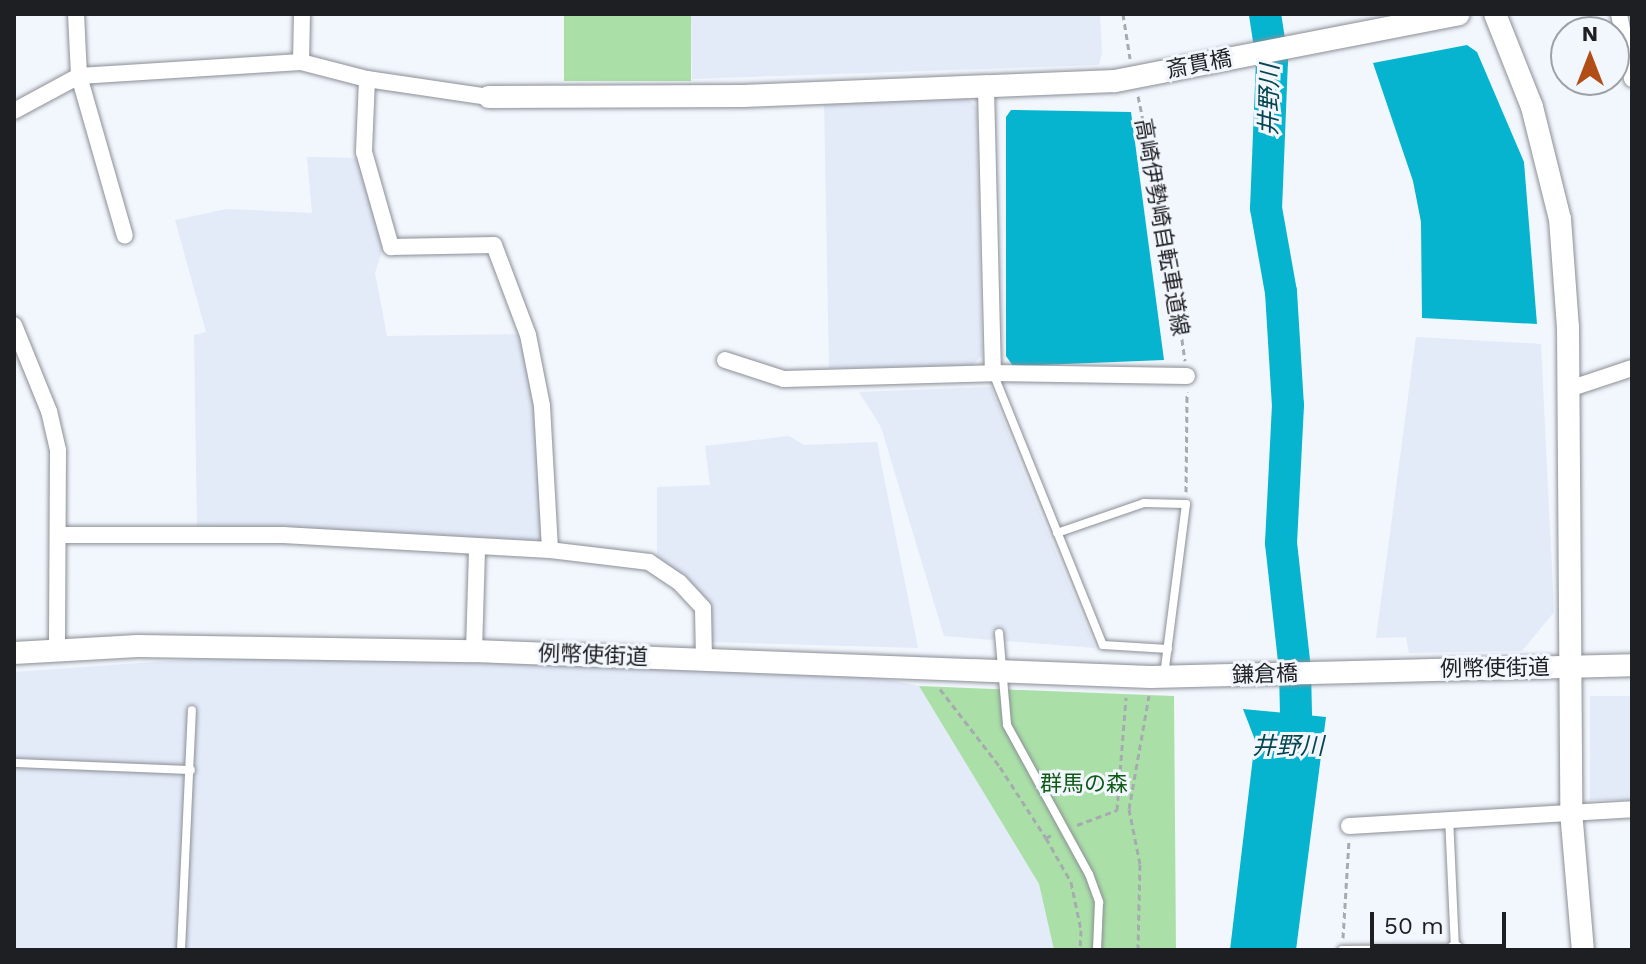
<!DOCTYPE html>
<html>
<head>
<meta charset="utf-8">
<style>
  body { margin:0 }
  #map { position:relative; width:1646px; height:964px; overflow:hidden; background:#f2f6fd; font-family:"Work Sans","Noto Sans JP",sans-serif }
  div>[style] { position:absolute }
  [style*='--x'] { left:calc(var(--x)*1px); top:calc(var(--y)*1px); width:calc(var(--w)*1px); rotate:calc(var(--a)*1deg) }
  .built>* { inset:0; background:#e3eaf8; transform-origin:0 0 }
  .green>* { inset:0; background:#aae0a8; transform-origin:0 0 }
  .water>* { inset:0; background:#06b4d0 }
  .river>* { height:32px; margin:-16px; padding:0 16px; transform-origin:16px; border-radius:16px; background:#06b4d0 }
  .path>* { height:3px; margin-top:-1.5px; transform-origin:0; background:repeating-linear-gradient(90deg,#a7aaaf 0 6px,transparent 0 10px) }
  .roads { filter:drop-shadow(0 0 2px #8b8f95) drop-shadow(0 0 2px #8b8f95) }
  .lane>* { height:8px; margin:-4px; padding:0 4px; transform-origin:4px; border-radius:4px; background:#fff }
  .street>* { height:16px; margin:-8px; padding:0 8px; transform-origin:8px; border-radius:8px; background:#fff }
  .secondary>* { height:22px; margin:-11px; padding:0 11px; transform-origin:11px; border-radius:11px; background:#fff }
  span { translate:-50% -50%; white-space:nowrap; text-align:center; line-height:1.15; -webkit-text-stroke:6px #f2f6fd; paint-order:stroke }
  .street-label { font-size:22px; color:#1e1f22 }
  .park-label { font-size:22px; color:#0f5a15 }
  .water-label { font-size:24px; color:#044551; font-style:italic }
  .frame { position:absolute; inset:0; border:16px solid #1e1f22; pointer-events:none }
  .north { position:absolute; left:1550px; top:16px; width:80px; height:80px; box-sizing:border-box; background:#f2f6fd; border:2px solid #9da0a5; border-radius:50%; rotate:0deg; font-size:22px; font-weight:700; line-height:32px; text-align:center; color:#1e1f22 }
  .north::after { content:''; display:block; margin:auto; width:28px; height:36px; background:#b14e18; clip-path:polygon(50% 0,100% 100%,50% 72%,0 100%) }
  .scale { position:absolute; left:1370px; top:912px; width:136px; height:36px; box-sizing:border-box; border:4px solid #1e1f22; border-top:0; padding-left:10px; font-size:24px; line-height:28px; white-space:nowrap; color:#1e1f22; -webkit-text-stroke:6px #f2f6fd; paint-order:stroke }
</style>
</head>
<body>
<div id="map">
  <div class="built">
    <div style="clip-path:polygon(691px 14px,1100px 14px,1102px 52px,1099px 65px,692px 79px)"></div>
    <div style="clip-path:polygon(964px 95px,977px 108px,982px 355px,971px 367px,829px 368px,824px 100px)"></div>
    <div style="clip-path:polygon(307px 157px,359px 158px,383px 248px,375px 273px,387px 336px,525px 334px,534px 367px,548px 536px,541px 543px,197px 526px,194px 335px,206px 332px,175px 220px,227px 209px,312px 213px)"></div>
    <div style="clip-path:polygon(1416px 337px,1541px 344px,1554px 612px,1522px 651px,1409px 653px,1406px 637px,1376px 638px)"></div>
    <div style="clip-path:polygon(991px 387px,1020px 464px,1095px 648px,944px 636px,881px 427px,859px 392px)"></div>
    <div style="clip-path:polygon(789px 436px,804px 445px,877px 442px,918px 648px,711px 642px,682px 575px,657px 557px,657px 487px,710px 485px,705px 446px)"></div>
    <div style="clip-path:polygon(225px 657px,677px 666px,862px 674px,919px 686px,1039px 884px,1054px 950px,14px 950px,14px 672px)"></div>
    <div style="left:1632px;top:696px;width:104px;height:42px;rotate:90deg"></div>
  </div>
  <div class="green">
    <div style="left:564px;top:14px;width:127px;height:67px"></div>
    <div style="clip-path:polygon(919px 686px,1174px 696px,1176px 950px,1054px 950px,1039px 884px)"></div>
  </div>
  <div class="water">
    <div style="clip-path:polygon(1467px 45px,1477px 52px,1524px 162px,1537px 324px,1422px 318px,1421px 222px,1413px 181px,1373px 63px)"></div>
    <div style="clip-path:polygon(1011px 110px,1131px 112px,1164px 360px,1013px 366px,1006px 356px,1006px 117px)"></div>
    <div style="clip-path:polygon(1243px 709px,1326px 717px,1296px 950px,1230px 950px,1255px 740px)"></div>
  </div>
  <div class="river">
    <div style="--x:1265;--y:14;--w:47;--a:81.3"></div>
    <div style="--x:1272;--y:60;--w:148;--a:92.3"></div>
    <div style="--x:1266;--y:208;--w:85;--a:79.9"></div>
    <div style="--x:1281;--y:292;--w:113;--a:86.5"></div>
    <div style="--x:1288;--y:405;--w:138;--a:92.9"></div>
    <div style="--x:1281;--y:543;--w:128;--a:83.7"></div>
    <div style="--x:1295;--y:670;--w:86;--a:88.7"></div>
  </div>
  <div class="path">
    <div style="--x:1123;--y:14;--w:45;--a:81"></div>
    <div style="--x:1138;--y:96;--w:147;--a:78.2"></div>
    <div style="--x:1168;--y:240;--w:122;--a:82"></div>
    <div style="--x:1186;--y:492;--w:100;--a:-89.4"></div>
    <div style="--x:940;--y:689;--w:98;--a:52.4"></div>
    <div style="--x:1000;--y:767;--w:85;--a:57.1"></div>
    <div style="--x:1077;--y:825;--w:43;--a:-20.6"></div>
    <div style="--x:1117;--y:810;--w:113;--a:-85.4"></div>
    <div style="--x:1051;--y:835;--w:6;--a:149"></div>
    <div style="--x:1046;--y:838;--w:51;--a:60.4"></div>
    <div style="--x:1071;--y:882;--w:49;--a:78.2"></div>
    <div style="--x:1081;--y:930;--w:20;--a:93"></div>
    <div style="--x:1343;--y:938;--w:97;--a:-86.5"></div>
    <div style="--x:1138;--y:950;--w:86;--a:-88.7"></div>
    <div style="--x:1140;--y:864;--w:56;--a:-101.3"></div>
    <div style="--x:1129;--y:809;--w:115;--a:-80"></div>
  </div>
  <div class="roads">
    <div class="lane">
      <div style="--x:993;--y:373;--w:293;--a:68"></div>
      <div style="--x:1103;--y:645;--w:65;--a:3.5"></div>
      <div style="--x:1057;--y:533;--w:92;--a:-19"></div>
      <div style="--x:1144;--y:503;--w:42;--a:1.4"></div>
      <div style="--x:1186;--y:504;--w:172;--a:97.3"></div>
      <div style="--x:999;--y:633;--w:92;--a:85"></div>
      <div style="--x:1007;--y:725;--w:170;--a:61.2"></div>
      <div style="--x:1089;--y:874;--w:30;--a:70"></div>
      <div style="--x:1099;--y:902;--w:48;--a:92.4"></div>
      <div style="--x:14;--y:763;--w:177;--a:2.3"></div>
      <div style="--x:181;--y:950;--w:240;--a:-87.4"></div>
      <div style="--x:1342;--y:950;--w:113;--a:-0.5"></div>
      <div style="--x:1455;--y:949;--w:130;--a:-92.6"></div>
    </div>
    <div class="street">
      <div style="--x:76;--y:14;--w:62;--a:87.2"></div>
      <div style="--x:79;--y:76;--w:166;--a:74"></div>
      <div style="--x:1619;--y:14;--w:66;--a:78.7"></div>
      <div style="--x:301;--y:62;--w:48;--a:-88.8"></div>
      <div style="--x:367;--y:79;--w:73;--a:92.4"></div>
      <div style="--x:364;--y:152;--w:99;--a:74.1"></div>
      <div style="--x:391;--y:247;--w:103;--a:-1.1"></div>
      <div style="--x:494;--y:245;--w:96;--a:69.3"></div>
      <div style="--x:528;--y:335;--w:72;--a:78.8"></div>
      <div style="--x:542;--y:406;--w:144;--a:86.8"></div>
      <div style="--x:986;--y:89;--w:284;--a:88.6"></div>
      <div style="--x:14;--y:111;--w:74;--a:-28.3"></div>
      <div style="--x:79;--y:76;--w:222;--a:-3.6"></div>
      <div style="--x:301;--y:62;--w:68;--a:14.4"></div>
      <div style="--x:367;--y:79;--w:123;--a:8.4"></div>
      <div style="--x:14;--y:325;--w:93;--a:67.9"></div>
      <div style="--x:49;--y:411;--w:40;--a:77"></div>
      <div style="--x:58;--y:450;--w:198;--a:90.3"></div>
      <div style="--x:725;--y:360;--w:62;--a:17.9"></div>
      <div style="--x:784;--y:379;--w:209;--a:-1.6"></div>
      <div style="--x:993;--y:373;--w:194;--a:0.9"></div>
      <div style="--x:1569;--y:389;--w:66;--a:-18.4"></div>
      <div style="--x:58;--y:535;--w:225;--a:0"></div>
      <div style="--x:283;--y:535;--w:267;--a:3.2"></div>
      <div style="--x:550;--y:550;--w:100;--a:6.9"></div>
      <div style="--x:649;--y:562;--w:36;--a:34"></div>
      <div style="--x:679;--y:582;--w:35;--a:47"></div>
      <div style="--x:703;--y:608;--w:52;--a:88.9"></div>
      <div style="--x:474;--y:651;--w:104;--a:-88.3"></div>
      <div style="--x:1349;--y:826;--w:284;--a:-3.4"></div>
      <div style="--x:1455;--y:949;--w:1;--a:90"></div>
    </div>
    <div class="secondary">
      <div style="--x:1495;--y:14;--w:100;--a:68.3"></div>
      <div style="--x:1532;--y:107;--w:115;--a:76"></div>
      <div style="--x:1560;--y:219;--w:108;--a:85.8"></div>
      <div style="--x:1568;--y:327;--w:484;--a:89.6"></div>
      <div style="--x:1571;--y:811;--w:140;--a:85.1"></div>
      <div style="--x:489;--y:97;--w:254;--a:-0.2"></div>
      <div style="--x:743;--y:96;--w:372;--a:-2.3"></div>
      <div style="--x:1115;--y:81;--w:350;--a:-11"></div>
      <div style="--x:14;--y:653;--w:124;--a:-3.2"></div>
      <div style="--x:138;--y:646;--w:336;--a:0.9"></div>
      <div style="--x:474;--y:651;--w:677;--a:2.2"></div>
      <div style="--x:1151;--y:677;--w:481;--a:-1.4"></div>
    </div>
  </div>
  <div class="street-label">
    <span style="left:1199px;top:64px;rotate:-11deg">斎貫橋</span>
    <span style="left:1162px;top:227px;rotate:80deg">高崎伊勢崎自転車道線</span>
    <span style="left:593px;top:655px;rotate:2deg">例幣使街道</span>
    <span style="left:1495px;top:668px;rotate:-1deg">例幣使街道</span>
    <span style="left:1265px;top:674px;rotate:-2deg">鎌倉橋</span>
  </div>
  <div class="park-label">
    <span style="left:1084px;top:784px">群馬の森</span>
  </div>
  <div class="water-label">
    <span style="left:1270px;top:100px;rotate:-89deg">井野川</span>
    <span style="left:1288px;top:747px">井野川</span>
  </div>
  <div class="frame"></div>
  <div class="north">N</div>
  <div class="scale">50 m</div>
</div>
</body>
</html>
